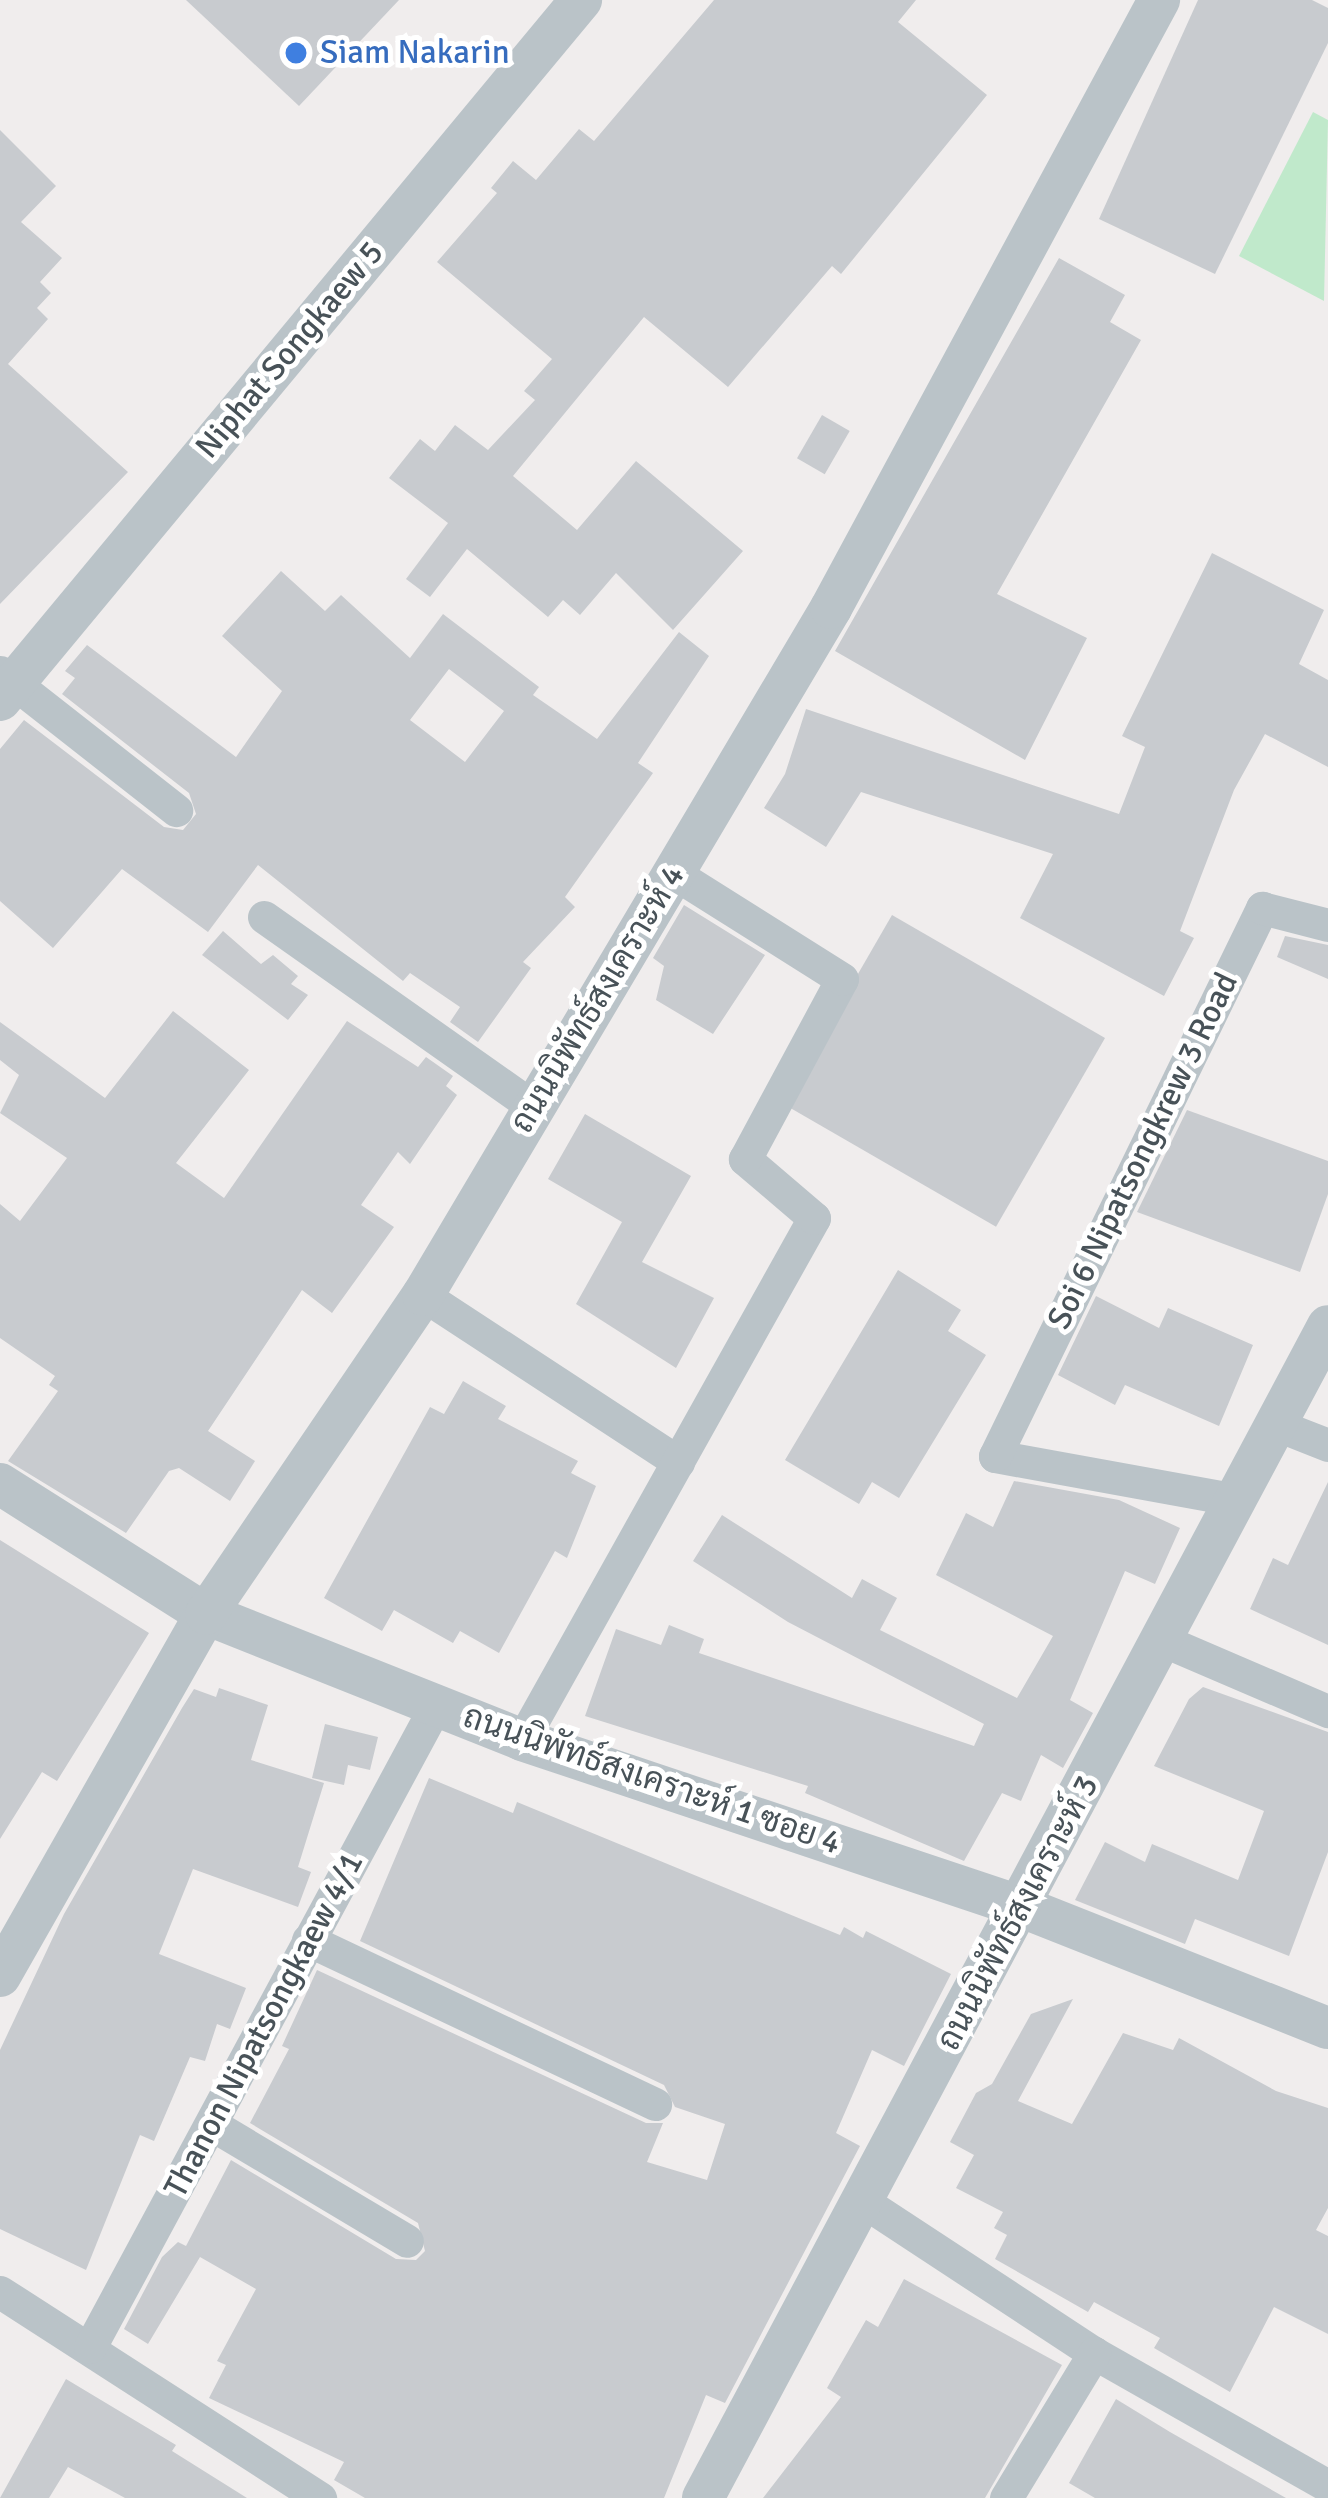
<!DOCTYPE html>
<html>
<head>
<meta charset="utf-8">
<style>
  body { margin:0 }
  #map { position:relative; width:1328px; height:2498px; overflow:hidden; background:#f0eded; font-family:Signika,Sarabun,sans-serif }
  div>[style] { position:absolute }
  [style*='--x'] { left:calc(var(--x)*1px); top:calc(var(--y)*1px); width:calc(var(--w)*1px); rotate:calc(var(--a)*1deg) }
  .green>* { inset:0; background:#c0e9cb }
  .building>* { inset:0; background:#c8cbcf; transform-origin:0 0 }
  .minor>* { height:33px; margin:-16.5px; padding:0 16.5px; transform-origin:16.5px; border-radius:16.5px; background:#bac3c8 }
  .tertiary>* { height:42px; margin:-21px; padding:0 21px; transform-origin:21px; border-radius:21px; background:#bac3c8 }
  .dots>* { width:33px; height:33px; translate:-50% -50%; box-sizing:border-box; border:6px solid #fff; border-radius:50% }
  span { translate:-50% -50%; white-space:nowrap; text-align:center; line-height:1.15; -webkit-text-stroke:10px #fff; paint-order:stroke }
  .shop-label { font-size:33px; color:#366cbe }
  .left { translate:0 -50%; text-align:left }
  .street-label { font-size:33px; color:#485258 }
</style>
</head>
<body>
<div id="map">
  <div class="green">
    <div style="clip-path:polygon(1313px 112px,1328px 120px,1324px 301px,1239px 256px)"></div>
  </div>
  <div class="building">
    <div style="clip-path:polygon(186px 0,399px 0,299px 106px)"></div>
    <div style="clip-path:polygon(714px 0,916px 0,898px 22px,987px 95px,841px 274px,832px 266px,728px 387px,644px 317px,513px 476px,577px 530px,636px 461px,743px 551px,673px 630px,616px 573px,580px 615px,563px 600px,548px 617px,467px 549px,430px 597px,406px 579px,448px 523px,389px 478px,420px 439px,435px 451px,455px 425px,488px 450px,535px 400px,524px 391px,552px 359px,437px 262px,497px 193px,491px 188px,513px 161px,536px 180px,579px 129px,594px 141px)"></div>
    <div style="clip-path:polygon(1198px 0,1312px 0,1328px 8px,1328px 43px,1215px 274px,1099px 219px)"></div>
    <div style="clip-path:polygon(0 130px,56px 186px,21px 222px,62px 258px,40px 282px,51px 293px,37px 308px,48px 319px,8px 364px,128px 472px,0 604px)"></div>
    <div style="clip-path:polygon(1059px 258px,1125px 295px,1110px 322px,1141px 340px,997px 594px,1087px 638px,1025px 760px,835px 651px)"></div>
    <div style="left:822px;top:415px;width:32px;height:50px;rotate:30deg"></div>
    <div style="clip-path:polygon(1212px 553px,1324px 610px,1299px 664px,1328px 680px,1328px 767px,1265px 734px,1234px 790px,1180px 931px,1194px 938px,1164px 996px,1020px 918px,1053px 854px,861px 792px,826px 847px,764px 808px,785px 774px,806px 709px,1119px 814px,1145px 747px,1122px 736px)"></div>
    <div style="clip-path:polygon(evenodd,281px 571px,325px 611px,341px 595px,410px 658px,443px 614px,539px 687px,533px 695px,597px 739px,679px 632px,709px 656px,638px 763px,653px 773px,565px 897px,575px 907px,523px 962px,531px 968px,478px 1042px,450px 1022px,460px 1007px,410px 973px,403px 981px,258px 865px,208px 932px,122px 869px,53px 948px,0 901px,0 749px,24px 720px,164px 827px,183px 830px,196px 814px,189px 793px,62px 694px,75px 678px,65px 671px,87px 645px,236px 757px,282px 691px,222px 636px,281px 571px,449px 669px,504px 711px,465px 762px,410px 720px,449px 669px)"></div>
    <div style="clip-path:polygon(684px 905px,765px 955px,713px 1034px,656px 1000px,664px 966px,653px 958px)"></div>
    <div style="left:892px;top:915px;width:246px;height:218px;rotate:30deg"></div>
    <div style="clip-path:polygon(223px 931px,261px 964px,273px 955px,298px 976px,291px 984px,308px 995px,288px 1020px,202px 955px)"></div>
    <div style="clip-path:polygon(1285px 936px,1328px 945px,1328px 979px,1277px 957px)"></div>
    <div style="clip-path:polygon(173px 1011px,249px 1070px,176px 1163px,224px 1198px,347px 1021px,418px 1067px,426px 1057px,453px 1076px,446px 1086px,457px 1095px,410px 1164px,398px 1152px,361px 1205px,394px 1227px,332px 1313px,302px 1290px,208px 1431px,255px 1461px,230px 1501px,179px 1468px,169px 1471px,126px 1533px,8px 1461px,58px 1391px,49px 1385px,55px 1376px,0 1338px,0 1204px,20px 1221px,67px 1158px,0 1113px,19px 1075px,0 1060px,0 1022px,105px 1098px)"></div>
    <div style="clip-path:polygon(1187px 1110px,1328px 1161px,1328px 1194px,1300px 1272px,1137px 1212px)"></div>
    <div style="clip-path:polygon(585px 1114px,691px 1176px,642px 1262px,714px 1298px,676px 1368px,576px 1304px,622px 1222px,548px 1179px)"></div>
    <div style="clip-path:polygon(898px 1270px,961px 1310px,948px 1331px,986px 1355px,899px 1498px,872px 1482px,859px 1504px,785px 1460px)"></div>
    <div style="clip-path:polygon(1096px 1296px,1159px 1328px,1168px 1308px,1253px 1345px,1219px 1426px,1125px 1385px,1115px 1405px,1058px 1375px)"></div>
    <div style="clip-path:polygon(463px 1381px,506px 1406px,498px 1419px,578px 1461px,571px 1473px,596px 1486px,567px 1558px,555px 1551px,499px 1653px,460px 1631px,453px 1643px,394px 1610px,382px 1631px,324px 1598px,430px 1407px,444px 1414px)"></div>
    <div style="clip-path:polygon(1014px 1481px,1119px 1500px,1180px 1528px,1155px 1584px,1125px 1571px,1070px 1700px,1093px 1713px,1063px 1768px,1041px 1755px,1021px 1801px,1002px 1793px,964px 1861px,805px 1793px,808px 1786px,585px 1716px,616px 1629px,661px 1645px,669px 1625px,704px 1639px,699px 1653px,974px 1746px,984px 1724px,788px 1622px,693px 1561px,722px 1515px,852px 1598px,862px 1579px,897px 1598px,880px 1630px,1017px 1698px,1053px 1636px,936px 1575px,966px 1513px,993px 1527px)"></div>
    <div style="clip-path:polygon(1328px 1482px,1328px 1645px,1250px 1609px,1273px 1558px,1288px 1565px)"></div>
    <div style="clip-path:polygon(0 1540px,149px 1633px,57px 1781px,42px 1772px,0 1839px)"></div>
    <div style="clip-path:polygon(1203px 1687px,1328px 1732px,1328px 1852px,1289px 1956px,1195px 1919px,1185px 1944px,1075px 1900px,1105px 1842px,1145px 1862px,1152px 1844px,1238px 1880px,1264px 1811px,1154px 1766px,1189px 1699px)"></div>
    <div style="clip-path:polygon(219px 1688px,268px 1705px,251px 1760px,324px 1783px,298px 1867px,311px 1872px,298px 1907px,193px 1869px,159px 1954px,246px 1988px,230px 2029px,217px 2024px,205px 2061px,190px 2057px,154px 2141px,140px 2135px,86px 2270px,0 2229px,0 2050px,64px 1914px,182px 1708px,194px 1689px,216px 1697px)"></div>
    <div style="clip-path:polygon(325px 1724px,378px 1737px,370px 1770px,348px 1765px,344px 1785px,312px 1778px)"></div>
    <div style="clip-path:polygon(429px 1778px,513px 1813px,517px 1802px,840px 1935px,844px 1927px,863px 1938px,866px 1931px,951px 1974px,904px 2066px,872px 2050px,836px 2133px,860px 2146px,725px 2403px,706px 2395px,664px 2498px,365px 2498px,334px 2480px,344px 2462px,209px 2398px,226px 2365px,217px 2361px,256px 2289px,200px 2257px,148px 2344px,124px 2329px,162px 2257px,178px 2242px,186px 2246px,231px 2160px,396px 2259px,416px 2260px,425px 2251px,418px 2223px,250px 2123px,289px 2049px,282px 2046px,317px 1970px,646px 2123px,663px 2123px,647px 2162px,707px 2180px,725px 2124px,675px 2107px,664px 2085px,360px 1941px)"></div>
    <div style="clip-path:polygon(1073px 1999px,1018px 2101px,1072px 2124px,1123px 2033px,1173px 2050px,1179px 2038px,1276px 2091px,1328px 2108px,1328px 2208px,1316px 2230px,1328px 2236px,1328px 2334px,1274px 2307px,1230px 2392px,1154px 2348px,1160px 2338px,1094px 2302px,1088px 2312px,995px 2259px,1007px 2235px,994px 2228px,1003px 2212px,956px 2188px,974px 2155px,950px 2142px,976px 2093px,992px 2084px,1031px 2014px)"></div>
    <div style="clip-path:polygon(904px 2279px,1062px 2365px,985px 2498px,763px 2498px,841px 2397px,827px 2388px,866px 2320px,878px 2327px)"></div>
    <div style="clip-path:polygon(66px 2379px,176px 2445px,172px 2451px,247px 2498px,125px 2498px,68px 2467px,49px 2498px,0 2498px)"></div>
    <div style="clip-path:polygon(1116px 2399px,1170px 2432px,1286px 2498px,1095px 2498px,1069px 2483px)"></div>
  </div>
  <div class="minor">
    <div style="--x:0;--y:672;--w:224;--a:38.1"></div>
    <div style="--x:264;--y:917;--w:327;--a:35.2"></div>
    <div style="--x:423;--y:1295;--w:305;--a:33.2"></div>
    <div style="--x:1277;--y:1425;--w:55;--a:21.4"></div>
    <div style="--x:1237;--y:1500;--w:246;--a:-169.7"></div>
    <div style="--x:995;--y:1456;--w:610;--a:-64.02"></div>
    <div style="--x:1262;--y:908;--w:68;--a:14.4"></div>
    <div style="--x:1162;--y:1640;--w:181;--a:23.2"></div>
    <div style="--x:522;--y:1740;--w:598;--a:-60.78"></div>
    <div style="--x:814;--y:1218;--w:91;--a:-139.5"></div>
    <div style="--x:745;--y:1159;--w:204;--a:-61.7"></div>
    <div style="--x:842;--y:979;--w:197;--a:-147.8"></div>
    <div style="--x:308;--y:1940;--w:384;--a:25.3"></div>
    <div style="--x:211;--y:2124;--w:228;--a:30.8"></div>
    <div style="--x:864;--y:2202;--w:275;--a:33.3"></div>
    <div style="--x:1094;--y:2353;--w:269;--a:29.6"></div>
    <div style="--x:0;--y:2292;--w:381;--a:32.8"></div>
    <div style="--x:90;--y:2347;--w:732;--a:-61.68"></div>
    <div style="--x:1006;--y:2498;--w:170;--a:-58.7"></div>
  </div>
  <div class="tertiary">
    <div style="--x:0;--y:700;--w:910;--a:-50.31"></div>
    <div style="--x:0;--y:1484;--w:244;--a:32.3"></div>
    <div style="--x:206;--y:1614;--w:340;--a:21.7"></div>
    <div style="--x:522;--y:1740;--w:527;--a:18.47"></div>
    <div style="--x:1022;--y:1907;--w:329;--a:21.6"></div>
    <div style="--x:0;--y:1976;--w:417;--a:-60.4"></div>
    <div style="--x:206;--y:1614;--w:386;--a:-55.8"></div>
    <div style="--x:423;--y:1295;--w:799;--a:-59.29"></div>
    <div style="--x:831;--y:608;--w:691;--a:-61.65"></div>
    <div style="--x:703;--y:2498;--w:1328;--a:-61.93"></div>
  </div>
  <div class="dots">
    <div style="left:296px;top:53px;background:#3f7fe0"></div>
  </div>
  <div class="shop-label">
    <span class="left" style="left:320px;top:53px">Siam Nakarin</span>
  </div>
  <div class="street-label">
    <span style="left:290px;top:350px;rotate:-50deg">Niphat Songkaew 5</span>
    <span style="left:598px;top:999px;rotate:-59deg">ถนนนิพัทธ์สงเคราะห์ 4</span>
    <span style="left:1143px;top:1151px;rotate:-64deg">Soi 6 Nipatsongkrew 3 Road</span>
    <span style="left:652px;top:1780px;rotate:19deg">ถนนนิพัทธ์สงเคราะห์ 1 ซอย 4</span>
    <span style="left:1018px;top:1913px;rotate:-62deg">ถนนนิพัทธ์สงเคราะห์ 3</span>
    <span style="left:264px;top:2025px;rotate:-62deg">Thanon Nipatsongkaew 4/1</span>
  </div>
</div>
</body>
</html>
